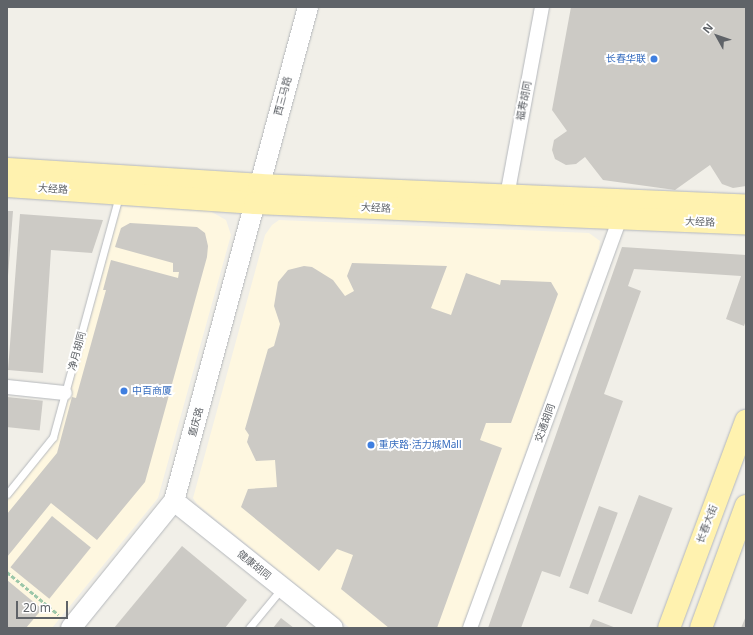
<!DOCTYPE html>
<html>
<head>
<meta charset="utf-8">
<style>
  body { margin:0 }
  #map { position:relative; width:753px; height:635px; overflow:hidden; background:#f1efe8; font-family:"Noto Sans","Noto Sans SC",sans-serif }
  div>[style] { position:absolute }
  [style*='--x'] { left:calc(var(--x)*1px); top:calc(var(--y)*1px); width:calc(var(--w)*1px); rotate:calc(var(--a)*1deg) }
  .commercial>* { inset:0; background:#fef7e0 }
  .building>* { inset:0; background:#cccac5; transform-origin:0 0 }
  .path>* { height:2.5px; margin-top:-1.25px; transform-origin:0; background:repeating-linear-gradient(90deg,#9cc7a9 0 4px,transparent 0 6px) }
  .roads { filter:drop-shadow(0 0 1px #b5b8bc) drop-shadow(0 0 1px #b5b8bc) }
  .lane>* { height:7px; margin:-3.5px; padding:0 3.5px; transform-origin:3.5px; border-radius:3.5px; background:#fff }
  .street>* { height:14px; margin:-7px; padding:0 7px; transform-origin:7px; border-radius:7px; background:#fff }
  .secondary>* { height:20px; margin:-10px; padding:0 10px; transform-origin:10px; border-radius:10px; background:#fff }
  .primary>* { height:22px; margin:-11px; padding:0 11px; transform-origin:11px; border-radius:11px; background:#fff2af }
  .dots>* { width:11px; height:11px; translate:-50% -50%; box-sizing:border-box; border:2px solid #fff; border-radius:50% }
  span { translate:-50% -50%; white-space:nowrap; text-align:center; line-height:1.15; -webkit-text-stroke:4px #fff; paint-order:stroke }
  .shop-label { font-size:10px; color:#366cbe }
  .right { translate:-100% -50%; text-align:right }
  .left { translate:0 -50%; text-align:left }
  .street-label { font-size:10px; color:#5f6368 }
  .frame { position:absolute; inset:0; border:8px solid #5f6368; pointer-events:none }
  .north { position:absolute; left:697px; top:16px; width:40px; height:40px; -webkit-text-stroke:3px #fff; paint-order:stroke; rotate:310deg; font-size:11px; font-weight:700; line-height:16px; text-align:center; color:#5f6368 }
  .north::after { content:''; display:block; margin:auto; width:14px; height:18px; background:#5f6368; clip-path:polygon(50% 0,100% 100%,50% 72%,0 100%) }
  .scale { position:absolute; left:16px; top:601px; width:52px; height:18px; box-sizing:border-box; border:2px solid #5f6368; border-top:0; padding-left:5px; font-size:12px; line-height:14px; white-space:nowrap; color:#5f6368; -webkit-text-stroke:3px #fff; paint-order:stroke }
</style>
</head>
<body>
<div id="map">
  <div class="commercial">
    <div style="clip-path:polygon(121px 206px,210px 211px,226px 220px,231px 235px,158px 498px,52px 628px,7px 628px,7px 500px,57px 439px)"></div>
    <div style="clip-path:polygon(279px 220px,589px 233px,600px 241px,599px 249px,462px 628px,350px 628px,197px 504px,193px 498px,265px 235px,272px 225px)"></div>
  </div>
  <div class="building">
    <div style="clip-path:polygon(571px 7px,746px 7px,746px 186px,733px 188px,722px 184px,710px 165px,675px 190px,603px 180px,585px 157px,576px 164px,566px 165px,555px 159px,552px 150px,554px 140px,567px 131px,552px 110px)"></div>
    <div style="clip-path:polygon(7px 211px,13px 211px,8px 276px,7px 276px)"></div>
    <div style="clip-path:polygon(20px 214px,103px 220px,92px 253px,51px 250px,43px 373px,8px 370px)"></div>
    <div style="clip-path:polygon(130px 223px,197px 227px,205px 233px,208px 246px,207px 257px,145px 482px,97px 540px,51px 503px,7px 557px,7px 514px,57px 453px,72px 397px,76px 398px,106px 290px,103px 290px,111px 260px,178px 278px,179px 272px,173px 272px,173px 263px,115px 247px,121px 228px)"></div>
    <div style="clip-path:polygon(622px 247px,746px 255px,746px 320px,744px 326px,726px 319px,741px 276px,634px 269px,628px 286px,641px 291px,604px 394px,623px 401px,560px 577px,542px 571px,521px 628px,488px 628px)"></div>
    <div style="clip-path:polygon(352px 263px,447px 266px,431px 308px,451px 315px,466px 273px,500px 285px,501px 280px,551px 282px,558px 294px,511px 423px,486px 423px,480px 440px,502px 448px,437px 628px,389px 628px,341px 589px,353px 555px,337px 549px,319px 571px,241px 507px,248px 489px,277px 487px,275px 460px,256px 461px,247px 442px,249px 435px,245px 429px,268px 349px,274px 346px,280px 324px,274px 306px,278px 282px,288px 270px,304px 266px,312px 267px,333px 280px,345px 296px,354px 291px,347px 276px)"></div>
    <div style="left:7px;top:397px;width:36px;height:30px;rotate:6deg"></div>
    <div style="left:639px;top:495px;width:36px;height:114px;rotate:21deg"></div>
    <div style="left:599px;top:506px;width:20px;height:87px;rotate:20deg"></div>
    <div style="left:52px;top:516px;width:50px;height:66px;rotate:39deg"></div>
    <div style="clip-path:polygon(182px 546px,247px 600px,225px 628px,114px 628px)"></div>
    <div style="clip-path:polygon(7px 580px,42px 609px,26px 628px,7px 628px)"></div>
    <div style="clip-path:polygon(746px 616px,746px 628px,741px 628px)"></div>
    <div style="clip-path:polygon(281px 618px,294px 628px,273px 628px)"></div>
    <div style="clip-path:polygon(593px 619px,616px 628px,589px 628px)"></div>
  </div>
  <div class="path">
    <div style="--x:7;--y:572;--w:67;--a:39.6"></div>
  </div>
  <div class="roads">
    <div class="lane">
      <div style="--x:7;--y:494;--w:73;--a:-51.1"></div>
      <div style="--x:53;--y:437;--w:250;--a:-74.7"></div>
      <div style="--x:249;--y:628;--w:52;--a:-50.5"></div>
    </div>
    <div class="street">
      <div style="--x:507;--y:196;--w:192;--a:-79.5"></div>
      <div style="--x:7;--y:387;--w:58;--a:5.9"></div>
      <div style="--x:470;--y:628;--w:436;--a:-69.9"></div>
    </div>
    <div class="secondary">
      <div style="--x:174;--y:501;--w:203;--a:38.6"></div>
      <div style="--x:71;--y:628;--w:164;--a:-51"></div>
      <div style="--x:174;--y:501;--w:512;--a:-74.82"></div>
    </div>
    <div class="primary">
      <div style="--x:7;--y:169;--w:253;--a:3.6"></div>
      <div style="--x:259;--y:185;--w:487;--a:2.4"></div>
      <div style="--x:7;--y:186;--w:249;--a:3.9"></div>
      <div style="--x:255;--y:203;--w:491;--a:2.4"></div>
      <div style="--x:669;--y:628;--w:221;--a:-69.6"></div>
      <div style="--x:701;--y:628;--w:130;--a:-69.8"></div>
    </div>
  </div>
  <div class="dots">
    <div style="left:654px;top:59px;background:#3f7fe0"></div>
    <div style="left:124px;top:391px;background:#3f7fe0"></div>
    <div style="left:371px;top:445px;background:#3f7fe0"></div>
  </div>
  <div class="shop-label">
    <span class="right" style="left:646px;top:59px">长春华联</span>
    <span class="left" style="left:132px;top:391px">中百商厦</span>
    <span class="left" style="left:379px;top:445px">重庆路·活力城Mall</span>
  </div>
  <div class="street-label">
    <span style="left:283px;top:96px;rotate:-75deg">西三马路</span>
    <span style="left:524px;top:101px;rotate:-79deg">福寿胡同</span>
    <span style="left:53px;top:189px;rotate:4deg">大经路</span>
    <span style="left:376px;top:208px;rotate:3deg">大经路</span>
    <span style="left:700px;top:222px;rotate:2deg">大经路</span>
    <span style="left:77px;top:351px;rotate:-75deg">净月胡同</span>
    <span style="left:196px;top:422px;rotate:-75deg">重庆路</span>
    <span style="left:545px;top:423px;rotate:-70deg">交通胡同</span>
    <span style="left:707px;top:524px;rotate:-69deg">长春大街</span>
    <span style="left:254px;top:565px;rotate:39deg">健康胡同</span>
  </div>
  <div class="frame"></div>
  <div class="north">N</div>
  <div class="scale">20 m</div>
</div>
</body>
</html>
